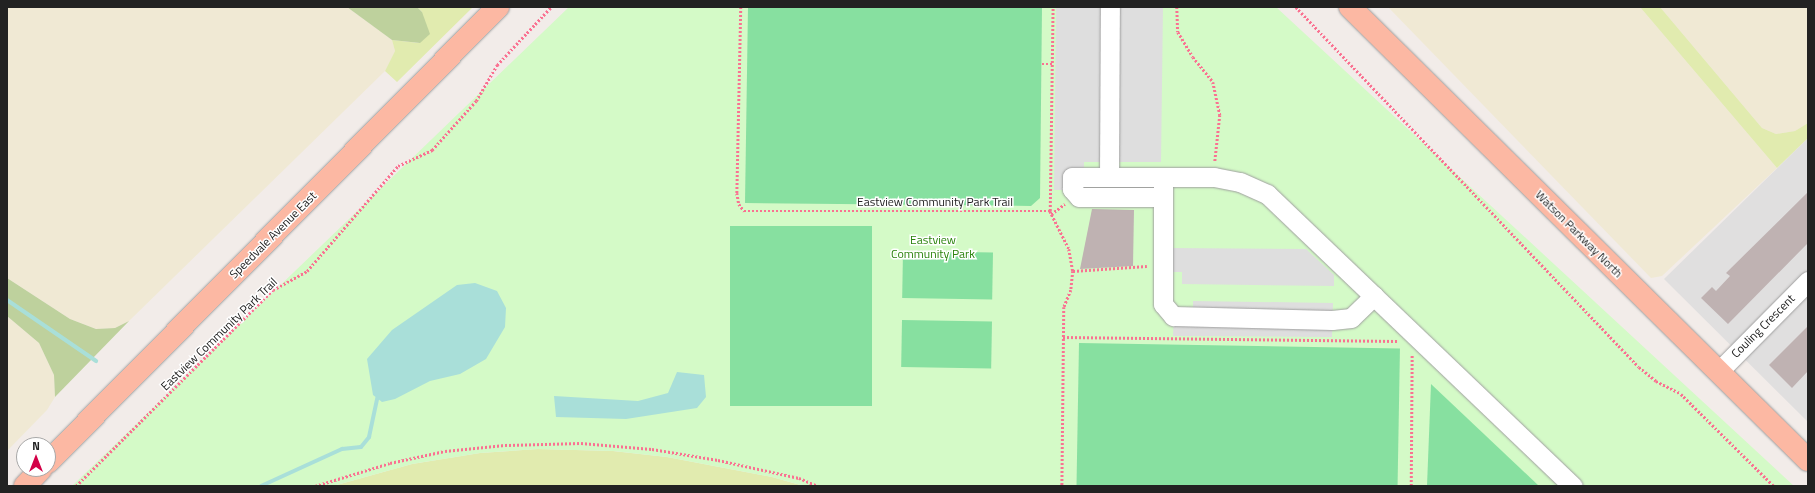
<!DOCTYPE html>
<html>
<head>
<meta charset="utf-8">
<style>
  body { margin:0 }
  #map { position:relative; width:1815px; height:493px; overflow:hidden; background:#f2ece9; font-family:"Titillium Web",sans-serif }
  div>[style] { position:absolute }
  [style*='--x'] { left:calc(var(--x)*1px); top:calc(var(--y)*1px); width:calc(var(--w)*1px); rotate:calc(var(--a)*1deg) }
  .residential>* { inset:0; background:#e0dfdf }
  .farmland>* { inset:0; background:#f0e9d4 }
  .grass>* { inset:0; background:#e1ebaf }
  .forest>* { inset:0; background:#bed19d }
  .park>* { inset:0; background:#d4fac7 }
  .pitch>* { inset:0; background:#87e0a0; transform-origin:0 0 }
  .parking>* { inset:0; background:#dedede }
  .water>* { inset:0; background:#a9dfd9 }
  .stream>* { height:4px; margin:-2px; padding:0 2px; transform-origin:2px; border-radius:2px; background:#a9dfd9 }
  .building>* { inset:0; background:#bfb2b2 }
  .path>* { height:2.5px; margin-top:-1.25px; transform-origin:0; background:repeating-linear-gradient(90deg,#fa7191 0 2px,transparent 0 4px) }
  .roads { filter:drop-shadow(0 0 1px #9f9f9f) drop-shadow(0 0 1px #9f9f9f) }
  .minor>* { height:19px; margin:-9.5px; padding:0 9.5px; transform-origin:9.5px; border-radius:9.5px; background:#fff }
  .major>* { height:22px; margin:-11px; padding:0 11px; transform-origin:11px; border-radius:11px; background:#fcb8a3 }
  span { translate:-50% -50%; white-space:nowrap; text-align:center; line-height:1.15; -webkit-text-stroke:3px #fff; paint-order:stroke }
  .street-label { font-size:12px; color:#222 }
  .park-label { font-size:12px; color:#2a830c }
  .frame { position:absolute; inset:0; border:8px solid #222; pointer-events:none }
  .north { position:absolute; left:16px; top:437px; width:40px; height:40px; box-sizing:border-box; background:#fff; border:1px solid #a7a7a7; border-radius:50%; rotate:0deg; font-size:11px; font-weight:700; line-height:16px; text-align:center; color:#222 }
  .north::after { content:''; display:block; margin:auto; width:14px; height:18px; background:#d30047; clip-path:polygon(50% 0,100% 100%,50% 72%,0 100%) }
</style>
</head>
<body>
<div id="map">
  <div class="residential">
    <div style="clip-path:polygon(1808px 138px,1808px 422px,1664px 279px)"></div>
  </div>
  <div class="farmland">
    <div style="clip-path:polygon(7px 7px,347px 7px,392px 40px,395px 51px,385px 71px,129px 321px,115px 328px,96px 329px,70px 319px,7px 278px)"></div>
    <div style="clip-path:polygon(1388px 7px,1640px 7px,1777px 168px,1662px 276px,1651px 278px)"></div>
    <div style="clip-path:polygon(1660px 7px,1808px 7px,1808px 123px,1795px 131px,1776px 134px,1762px 128px)"></div>
    <div style="clip-path:polygon(7px 316px,39px 343px,54px 375px,55px 397px,47px 410px,7px 451px)"></div>
  </div>
  <div class="grass">
    <div style="clip-path:polygon(417px 7px,473px 7px,397px 82px,385px 71px,395px 51px,392px 40px,419px 43px,422px 12px)"></div>
    <div style="clip-path:polygon(1640px 7px,1660px 7px,1762px 128px,1776px 134px,1795px 131px,1808px 123px,1808px 138px,1777px 168px)"></div>
    <div style="clip-path:polygon(538px 449px,613px 451px,667px 457px,772px 477px,804px 486px,333px 486px,412px 464px,480px 453px)"></div>
  </div>
  <div class="forest">
    <div style="clip-path:polygon(347px 7px,417px 7px,422px 12px,430px 34px,420px 43px,392px 40px)"></div>
    <div style="clip-path:polygon(7px 278px,70px 319px,96px 329px,115px 328px,129px 321px,55px 397px,54px 375px,39px 343px,7px 316px)"></div>
  </div>
  <div class="park">
    <div style="clip-path:polygon(569px 7px,1276px 7px,1794px 486px,804px 486px,772px 477px,667px 457px,613px 451px,538px 449px,480px 453px,412px 464px,333px 486px,72px 486px)"></div>
  </div>
  <div class="pitch">
    <div style="clip-path:polygon(748px 7px,1042px 7px,1040px 198px,1031px 206px,745px 203px)"></div>
    <div style="left:730px;top:226px;width:142px;height:180px"></div>
    <div style="left:903px;top:251px;width:90px;height:47px;rotate:1deg"></div>
    <div style="left:902px;top:320px;width:90px;height:47px;rotate:1deg"></div>
    <div style="left:1079px;top:343px;width:321px;height:143px;rotate:1deg"></div>
    <div style="clip-path:polygon(1431px 384px,1539px 486px,1427px 486px)"></div>
  </div>
  <div class="parking">
    <div style="clip-path:polygon(1056px 7px,1163px 7px,1161px 162px,1084px 162px,1084px 190px,1054px 190px)"></div>
    <div style="clip-path:polygon(1171px 248px,1306px 249px,1334px 275px,1334px 286px,1182px 284px,1182px 272px,1170px 272px)"></div>
    <div style="clip-path:polygon(1193px 301px,1333px 303px,1332px 337px,1173px 336px,1174px 311px,1193px 312px)"></div>
  </div>
  <div class="water">
    <div style="clip-path:polygon(475px 283px,497px 291px,506px 308px,505px 327px,486px 359px,460px 374px,430px 381px,395px 399px,382px 402px,377px 398px,373px 395px,367px 359px,392px 330px,457px 285px)"></div>
    <div style="clip-path:polygon(677px 372px,704px 375px,706px 397px,697px 408px,626px 419px,556px 417px,554px 396px,638px 401px,668px 393px)"></div>
  </div>
  <div class="stream">
    <div style="--x:7;--y:300;--w:108;--a:34.4"></div>
    <div style="--x:261;--y:486;--w:89;--a:-24.6"></div>
    <div style="--x:342;--y:449;--w:19;--a:-6"></div>
    <div style="--x:361;--y:447;--w:13;--a:-51"></div>
    <div style="--x:369;--y:437;--w:40;--a:-78"></div>
  </div>
  <div class="building">
    <div style="clip-path:polygon(1808px 192px,1808px 243px,1728px 324px,1701px 298px,1712px 287px,1716px 291px,1730px 276px,1726px 273px)"></div>
    <div style="clip-path:polygon(1092px 209px,1134px 210px,1133px 266px,1080px 269px)"></div>
    <div style="clip-path:polygon(1808px 326px,1808px 371px,1792px 388px,1769px 365px)"></div>
  </div>
  <div class="path">
    <div style="--x:741;--y:7;--w:186;--a:91.2"></div>
    <div style="--x:737;--y:193;--w:11;--a:80"></div>
    <div style="--x:739;--y:204;--w:9;--a:54"></div>
    <div style="--x:744;--y:211;--w:306;--a:0"></div>
    <div style="--x:1050;--y:211;--w:42;--a:63.4"></div>
    <div style="--x:1069;--y:249;--w:22;--a:80"></div>
    <div style="--x:1073;--y:271;--w:19;--a:96"></div>
    <div style="--x:1071;--y:290;--w:18;--a:112"></div>
    <div style="--x:1064;--y:307;--w:179;--a:90.6"></div>
    <div style="--x:1177;--y:7;--w:25;--a:88"></div>
    <div style="--x:1178;--y:32;--w:29;--a:59"></div>
    <div style="--x:1193;--y:57;--w:32;--a:51"></div>
    <div style="--x:1213;--y:82;--w:34;--a:78"></div>
    <div style="--x:1220;--y:115;--w:47;--a:96.1"></div>
    <div style="--x:1296;--y:7;--w:497;--a:46.4"></div>
    <div style="--x:1639;--y:367;--w:22;--a:39"></div>
    <div style="--x:1656;--y:381;--w:28;--a:27"></div>
    <div style="--x:1681;--y:394;--w:131;--a:44.7"></div>
    <div style="--x:1042;--y:64;--w:10;--a:0"></div>
    <div style="--x:1050;--y:211;--w:204;--a:-89.2"></div>
    <div style="--x:1051;--y:214;--w:17;--a:-36"></div>
    <div style="--x:1073;--y:271;--w:74;--a:-3.9"></div>
    <div style="--x:1063;--y:337;--w:334;--a:0.7"></div>
    <div style="--x:76;--y:486;--w:278;--a:-44.9"></div>
    <div style="--x:273;--y:290;--w:39;--a:-29"></div>
    <div style="--x:307;--y:271;--w:139;--a:-49.1"></div>
    <div style="--x:398;--y:166;--w:38;--a:-25"></div>
    <div style="--x:432;--y:150;--w:66;--a:-48.1"></div>
    <div style="--x:476;--y:101;--w:42;--a:-59.7"></div>
    <div style="--x:497;--y:65;--w:79;--a:-47"></div>
    <div style="--x:315;--y:486;--w:78;--a:-17"></div>
    <div style="--x:390;--y:463;--w:56;--a:-12.3"></div>
    <div style="--x:445;--y:451;--w:60;--a:-5.7"></div>
    <div style="--x:505;--y:445;--w:76;--a:-1.5"></div>
    <div style="--x:581;--y:443;--w:71;--a:4.8"></div>
    <div style="--x:652;--y:449;--w:67;--a:9.5"></div>
    <div style="--x:718;--y:460;--w:83;--a:12.5"></div>
    <div style="--x:799;--y:478;--w:21;--a:23"></div>
    <div style="--x:1411;--y:486;--w:131;--a:-89.6"></div>
  </div>
  <div class="roads">
    <div class="minor">
      <div style="--x:1109;--y:177;--w:170;--a:-89.7"></div>
      <div style="--x:1163;--y:185;--w:119;--a:90"></div>
      <div style="--x:1163;--y:304;--w:16;--a:50"></div>
      <div style="--x:1173;--y:316;--w:159;--a:1.4"></div>
      <div style="--x:1332;--y:320;--w:19;--a:-6"></div>
      <div style="--x:1351;--y:318;--w:32;--a:-44"></div>
      <div style="--x:1163;--y:197;--w:84;--a:180"></div>
      <div style="--x:1079;--y:197;--w:11;--a:-131"></div>
      <div style="--x:1072;--y:189;--w:12;--a:-90"></div>
      <div style="--x:1072;--y:177;--w:142;--a:0"></div>
      <div style="--x:1214;--y:177;--w:26;--a:11"></div>
      <div style="--x:1240;--y:182;--w:30;--a:24"></div>
      <div style="--x:1267;--y:194;--w:423;--a:43.7"></div>
      <div style="--x:1719;--y:371;--w:127;--a:-45.3"></div>
    </div>
    <div class="major">
      <div style="--x:1350;--y:7;--w:644;--a:44.69"></div>
      <div style="--x:48;--y:462;--w:640;--a:-45.32"></div>
      <div style="--x:25;--y:486;--w:23;--a:-47"></div>
    </div>
  </div>
  <div class="street-label">
    <span style="left:935px;top:202px">Eastview Community Park Trail</span>
    <span style="left:1579px;top:234px;rotate:45deg">Watson Parkway North</span>
    <span style="left:273px;top:235px;rotate:-45deg">Speedvale Avenue East</span>
    <span style="left:1763px;top:326px;rotate:-45deg">Couling Crescent</span>
    <span style="left:219px;top:334px;rotate:-44deg">Eastview Community Park Trail</span>
  </div>
  <div class="park-label">
    <span style="left:933px;top:247px">Eastview<br>Community Park</span>
  </div>
  <div class="frame"></div>
  <div class="north">N</div>
</div>
</body>
</html>
